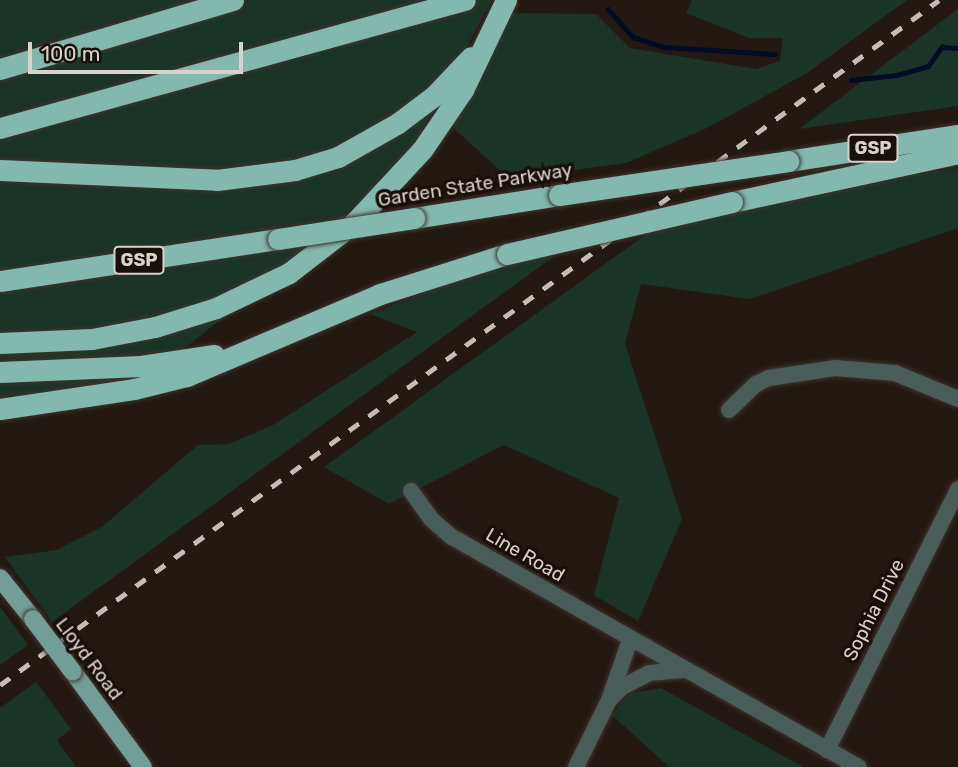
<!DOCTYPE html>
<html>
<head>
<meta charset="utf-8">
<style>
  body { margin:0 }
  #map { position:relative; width:958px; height:767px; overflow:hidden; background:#241912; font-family:Rubik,sans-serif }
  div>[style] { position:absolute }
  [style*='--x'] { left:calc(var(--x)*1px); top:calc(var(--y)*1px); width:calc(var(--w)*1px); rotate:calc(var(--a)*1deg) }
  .green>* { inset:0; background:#1a3428 }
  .stream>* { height:4.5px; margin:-2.25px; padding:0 2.25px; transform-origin:2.25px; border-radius:2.25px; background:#000c24 }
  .roads { filter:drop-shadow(0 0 2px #3d332c) drop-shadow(0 0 2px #3d332c) }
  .minor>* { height:16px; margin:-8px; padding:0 8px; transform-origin:8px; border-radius:8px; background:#485c59 }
  .major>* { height:18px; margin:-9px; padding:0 9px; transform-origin:9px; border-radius:9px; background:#739e97 }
  .highway>* { height:21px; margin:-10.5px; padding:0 10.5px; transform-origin:10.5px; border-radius:10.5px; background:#83b8af }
  .rail>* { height:4.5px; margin-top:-2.25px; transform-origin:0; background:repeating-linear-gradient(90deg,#c4bcb7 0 12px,transparent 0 24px) }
  .bridges { filter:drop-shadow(0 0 2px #3d332c) drop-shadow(0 0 2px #3d332c) }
  .major-bridge>* { height:18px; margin:-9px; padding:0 9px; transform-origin:9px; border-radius:9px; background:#739e97 }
  .highway-bridge>* { height:21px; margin:-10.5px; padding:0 10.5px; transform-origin:10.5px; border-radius:10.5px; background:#83b8af }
  span { translate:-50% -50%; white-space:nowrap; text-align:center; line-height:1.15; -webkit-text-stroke:7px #1a100a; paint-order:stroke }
  .shield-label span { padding:2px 5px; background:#1a100a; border:2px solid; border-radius:5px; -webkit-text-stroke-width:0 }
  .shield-label { font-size:18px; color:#d9d1cc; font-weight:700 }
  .street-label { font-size:19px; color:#d9d1cc }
  .scale { position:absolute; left:28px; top:42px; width:215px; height:32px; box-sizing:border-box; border:4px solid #d9d1cc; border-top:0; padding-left:9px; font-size:21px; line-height:24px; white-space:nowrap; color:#d9d1cc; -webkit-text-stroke:5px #1a100a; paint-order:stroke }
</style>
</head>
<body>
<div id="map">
  <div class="green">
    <div style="clip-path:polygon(0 0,492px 0,419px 137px,361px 201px,286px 268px,190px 344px,122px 383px,0 400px)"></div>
    <div style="clip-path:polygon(692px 0,907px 0,807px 73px,707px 128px,626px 163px,510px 179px,451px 126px,510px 13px,596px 14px,630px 48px,756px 69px,780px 61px,783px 38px,749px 38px,686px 13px)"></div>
    <div style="clip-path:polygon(958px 9px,958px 106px,799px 129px)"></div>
    <div style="clip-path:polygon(958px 168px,958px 228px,750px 299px,641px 284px,625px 344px,682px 519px,638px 621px,594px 595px,619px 498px,504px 445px,389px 504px,324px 467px,659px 225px,725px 204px)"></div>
    <div style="clip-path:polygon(564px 249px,52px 622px,5px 557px,57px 550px,103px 526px,198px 445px,229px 444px,273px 425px,417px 332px,370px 314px,474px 273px)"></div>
    <div style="clip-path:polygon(0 607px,28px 645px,0 665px)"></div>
    <div style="clip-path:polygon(36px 682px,71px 729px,57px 740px,76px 767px,0 767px,0 708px)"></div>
    <div style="clip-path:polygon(661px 688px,803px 767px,669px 767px,612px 715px,629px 694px)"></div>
  </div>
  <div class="stream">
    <div style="--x:608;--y:9;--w:38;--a:48"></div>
    <div style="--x:633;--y:37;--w:33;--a:18"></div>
    <div style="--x:664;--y:47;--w:111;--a:3.6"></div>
    <div style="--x:851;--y:80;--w:46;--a:-6.2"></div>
    <div style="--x:897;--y:75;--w:32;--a:-16"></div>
    <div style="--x:928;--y:66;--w:24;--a:-54"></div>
    <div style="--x:942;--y:47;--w:16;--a:4"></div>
  </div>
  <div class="roads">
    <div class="minor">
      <div style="--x:729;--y:410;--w:37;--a:-44"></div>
      <div style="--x:756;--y:384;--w:14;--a:-25"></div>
      <div style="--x:769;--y:378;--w:67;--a:-8.6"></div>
      <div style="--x:835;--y:368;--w:60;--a:4.8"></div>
      <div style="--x:895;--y:373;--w:68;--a:22.4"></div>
      <div style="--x:411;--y:491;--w:34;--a:54"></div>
      <div style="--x:431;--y:519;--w:28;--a:41"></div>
      <div style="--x:452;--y:537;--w:467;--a:29.5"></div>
      <div style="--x:609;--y:700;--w:64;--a:-70.7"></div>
      <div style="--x:827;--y:750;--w:292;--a:-63.3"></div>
      <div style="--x:576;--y:767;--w:75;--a:-63.8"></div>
      <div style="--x:609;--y:700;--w:18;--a:-45"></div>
      <div style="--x:622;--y:687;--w:30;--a:-27"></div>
      <div style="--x:649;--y:673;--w:33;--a:-5"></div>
    </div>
    <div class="major">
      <div style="--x:0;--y:578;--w:53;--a:51.2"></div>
      <div style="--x:73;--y:672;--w:118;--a:53.6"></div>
    </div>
    <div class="highway">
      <div style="--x:0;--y:69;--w:243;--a:-16.5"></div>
      <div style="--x:0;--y:128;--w:482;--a:-15.4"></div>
      <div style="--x:788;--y:161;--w:172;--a:-8.7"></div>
      <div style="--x:0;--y:170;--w:217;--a:2.6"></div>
      <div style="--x:217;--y:180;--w:79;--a:-7.3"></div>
      <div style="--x:295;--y:170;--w:45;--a:-16.8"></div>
      <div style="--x:338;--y:157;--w:69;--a:-29.5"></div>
      <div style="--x:398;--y:123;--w:46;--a:-37.1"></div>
      <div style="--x:435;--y:95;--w:52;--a:-46.5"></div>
      <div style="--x:732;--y:202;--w:231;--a:-12.2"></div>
      <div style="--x:414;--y:218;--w:147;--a:-9"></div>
      <div style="--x:0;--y:281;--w:281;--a:-8.6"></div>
      <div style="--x:0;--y:343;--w:92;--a:-2.5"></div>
      <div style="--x:92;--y:339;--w:64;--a:-10.8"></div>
      <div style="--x:155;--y:327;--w:64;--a:-17.3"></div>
      <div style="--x:216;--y:308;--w:81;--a:-25.6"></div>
      <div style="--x:289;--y:273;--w:83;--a:-37.7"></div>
      <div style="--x:355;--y:222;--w:98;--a:-47.1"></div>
      <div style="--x:422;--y:150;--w:73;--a:-55.7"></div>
      <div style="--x:463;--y:90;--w:100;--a:-64.5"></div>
      <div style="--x:0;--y:372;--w:141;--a:-2.4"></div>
      <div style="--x:141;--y:366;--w:74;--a:-8.6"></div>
      <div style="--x:0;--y:409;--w:135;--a:-8.5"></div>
      <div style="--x:134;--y:389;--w:55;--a:-13.8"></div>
      <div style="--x:187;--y:376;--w:210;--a:-23"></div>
      <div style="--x:380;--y:294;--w:133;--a:-17.5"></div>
    </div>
  </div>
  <div class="rail">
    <div style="--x:0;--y:685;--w:1162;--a:-36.11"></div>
  </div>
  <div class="bridges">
    <div class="major-bridge">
      <div style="--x:33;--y:619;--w:66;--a:53"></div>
    </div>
    <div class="highway-bridge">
      <div style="--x:559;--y:195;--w:232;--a:-8.4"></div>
      <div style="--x:278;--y:239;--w:138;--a:-8.8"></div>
      <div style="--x:507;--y:254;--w:231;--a:-13"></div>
    </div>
  </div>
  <div class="shield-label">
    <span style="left:873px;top:148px">GSP</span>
    <span style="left:139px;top:260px">GSP</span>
  </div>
  <div class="street-label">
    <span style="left:475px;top:185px;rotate:-9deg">Garden State Parkway</span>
    <span style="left:525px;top:555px;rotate:30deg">Line Road</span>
    <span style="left:874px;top:610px;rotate:-63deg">Sophia Drive</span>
    <span style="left:89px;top:659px;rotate:53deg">Lloyd Road</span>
  </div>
  <div class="scale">100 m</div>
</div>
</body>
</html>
